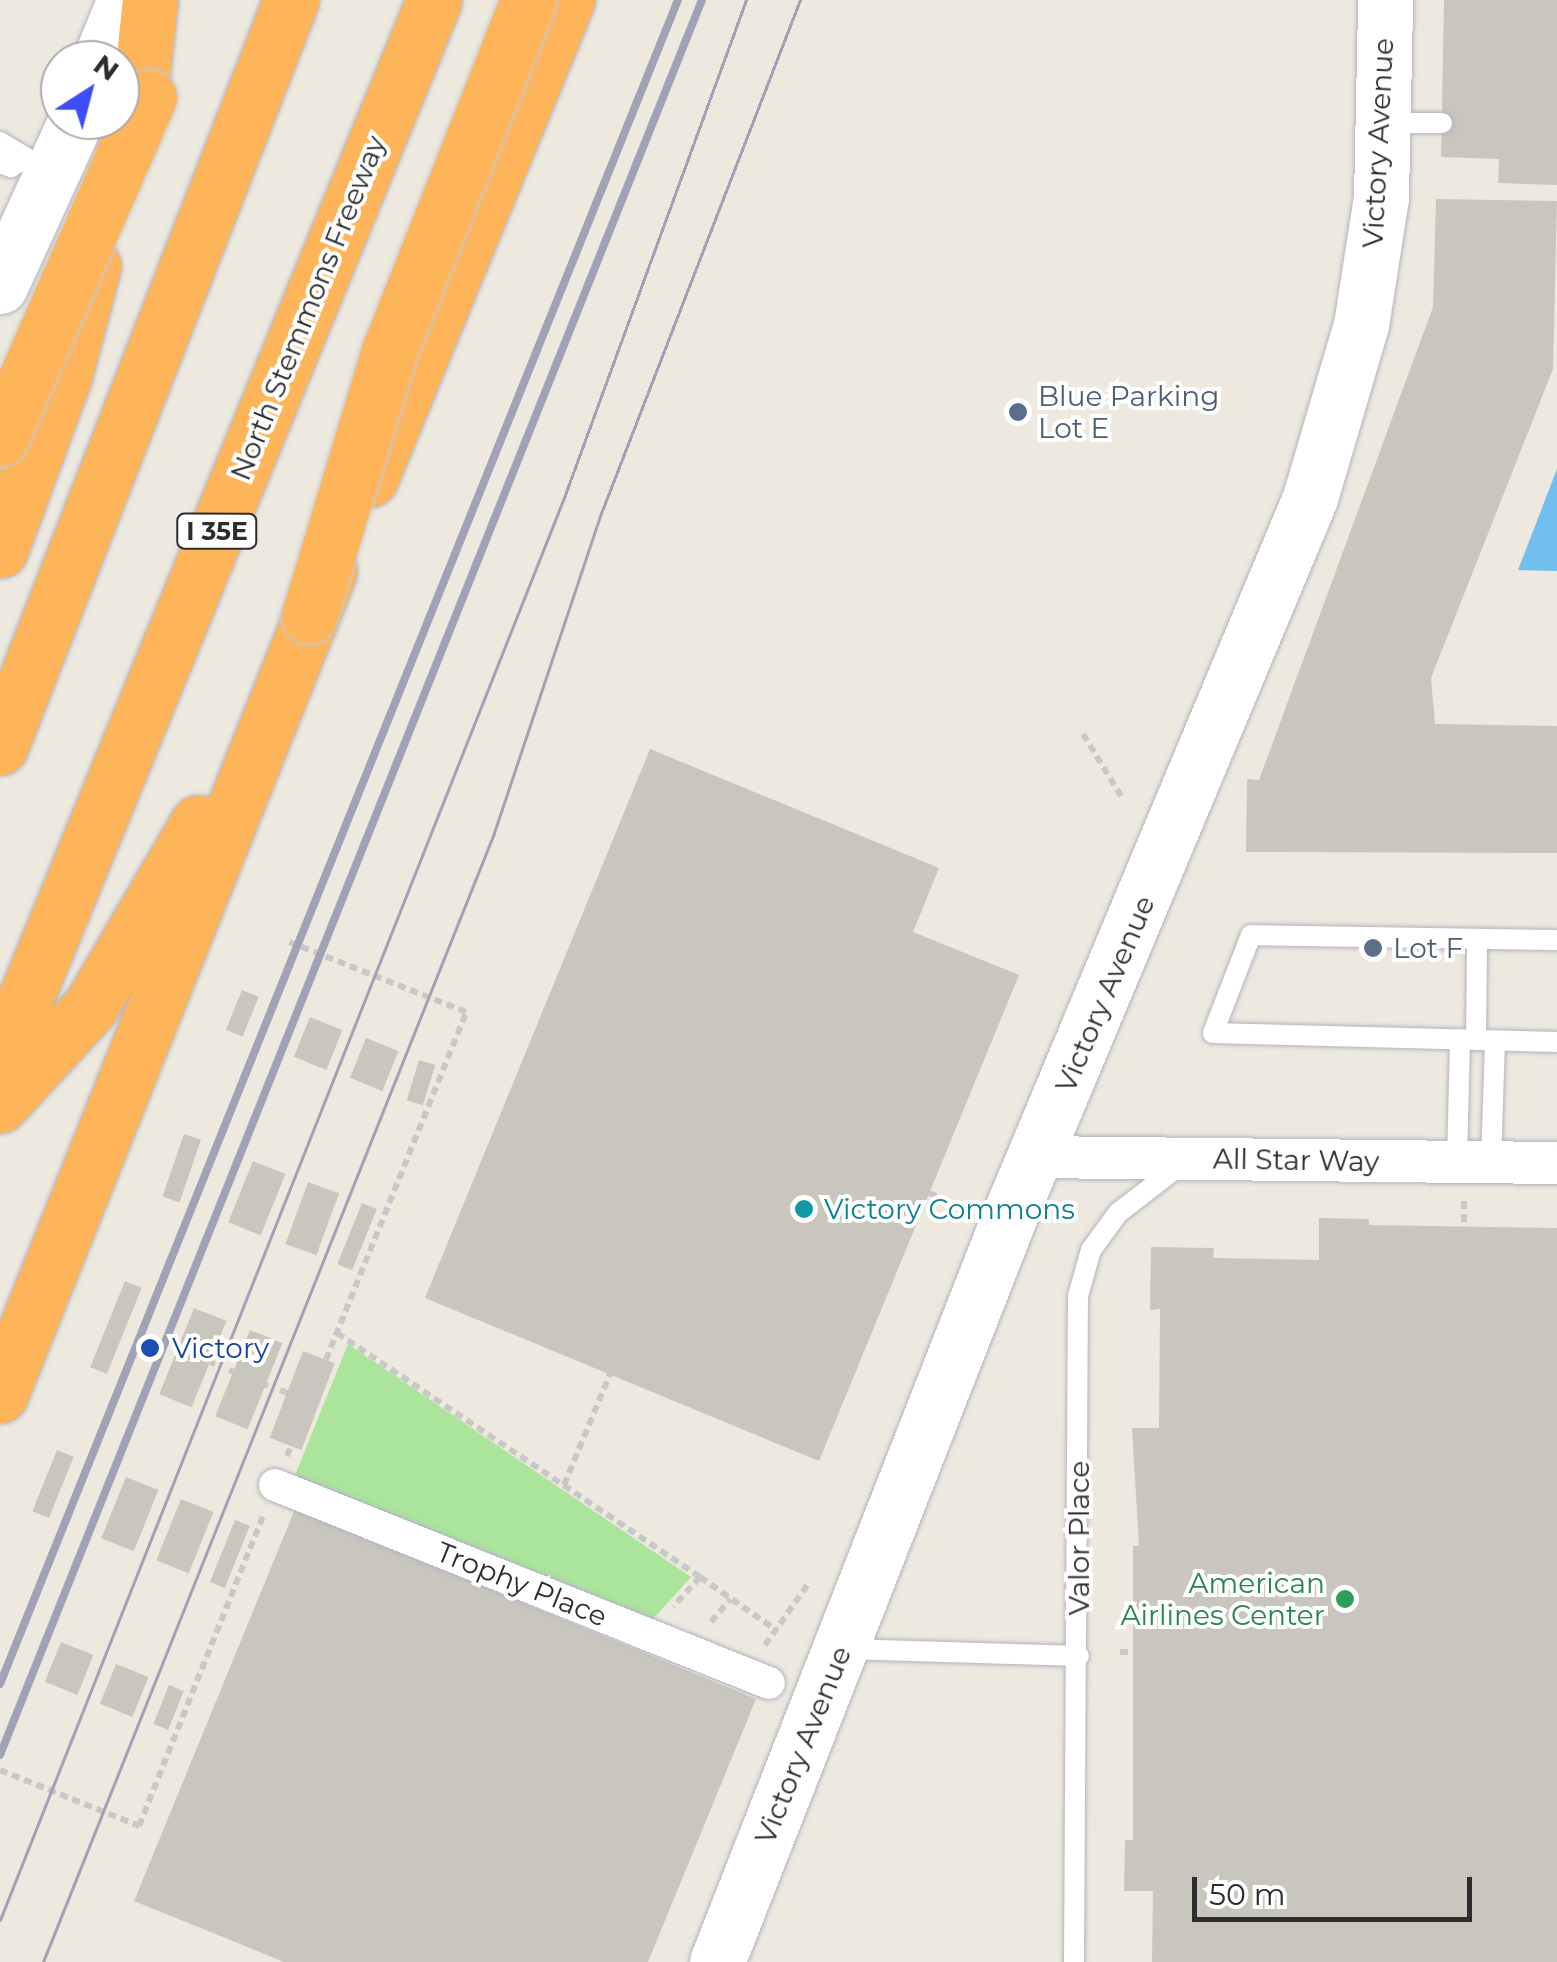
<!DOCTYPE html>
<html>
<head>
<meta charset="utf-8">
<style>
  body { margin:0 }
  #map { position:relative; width:1557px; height:1962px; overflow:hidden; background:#eee9df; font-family:Montserrat,sans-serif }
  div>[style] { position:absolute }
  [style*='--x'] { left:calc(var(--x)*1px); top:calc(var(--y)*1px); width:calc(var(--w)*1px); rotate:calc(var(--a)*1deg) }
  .green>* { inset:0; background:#abe49b }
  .water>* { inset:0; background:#72bfef }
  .building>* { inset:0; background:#c9c6be; transform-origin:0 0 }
  .path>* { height:6px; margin-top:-3px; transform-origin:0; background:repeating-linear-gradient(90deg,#c8c8c8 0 8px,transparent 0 13px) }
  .roads { filter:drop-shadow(0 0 2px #b2b3c0) drop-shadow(0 0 2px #b2b3c0) }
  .service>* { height:20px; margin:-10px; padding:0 10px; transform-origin:10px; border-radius:10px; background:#fff }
  .pedestrian>* { height:32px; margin:-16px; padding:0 16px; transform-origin:16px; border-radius:16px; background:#fff }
  .minor>* { height:42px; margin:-21px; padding:0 21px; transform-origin:21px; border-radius:21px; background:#fff }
  .secondary>* { height:55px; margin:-27.5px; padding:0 27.5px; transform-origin:27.5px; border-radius:27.5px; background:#fff }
  .motorway>* { height:55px; margin:-27.5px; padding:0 27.5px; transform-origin:27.5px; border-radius:27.5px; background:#feb459 }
  .tram>* { height:2.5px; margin:-1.25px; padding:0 1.25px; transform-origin:1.25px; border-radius:1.25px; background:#a1a2b6 }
  .rail>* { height:8px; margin:-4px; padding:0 4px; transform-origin:4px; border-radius:4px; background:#a1a2b6 }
  .bridges { filter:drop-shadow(0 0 2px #c8c8c8) drop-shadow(0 0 2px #c8c8c8) }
  .motorway-bridge>* { height:55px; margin:-27.5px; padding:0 27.5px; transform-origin:27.5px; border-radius:27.5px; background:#feb459 }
  .dots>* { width:28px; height:28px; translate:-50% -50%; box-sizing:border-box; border:5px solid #fff; border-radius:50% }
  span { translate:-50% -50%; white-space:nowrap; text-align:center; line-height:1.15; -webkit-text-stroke:8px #fff; paint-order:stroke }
  .shield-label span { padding:2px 8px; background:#fff; border:2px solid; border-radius:8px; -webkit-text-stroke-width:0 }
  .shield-label { font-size:25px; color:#2c2c2c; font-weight:700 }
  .street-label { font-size:28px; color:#2c2c2c }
  .service-label { font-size:28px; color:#4e5e75 }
  .left { translate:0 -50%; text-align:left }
  .culture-label { font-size:28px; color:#0d838f }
  .transit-label { font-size:28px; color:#164399 }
  .leisure-label { font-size:28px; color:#27864d }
  .right { translate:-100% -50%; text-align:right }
  .north { position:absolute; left:40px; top:40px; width:100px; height:100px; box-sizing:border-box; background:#fff; border:2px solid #ababab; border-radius:50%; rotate:36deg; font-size:28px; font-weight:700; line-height:40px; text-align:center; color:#2c2c2c }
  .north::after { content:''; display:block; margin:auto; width:35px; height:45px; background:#3f4cfa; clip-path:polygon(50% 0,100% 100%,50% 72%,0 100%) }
  .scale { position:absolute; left:1192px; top:1877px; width:280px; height:45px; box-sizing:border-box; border:5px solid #2c2c2c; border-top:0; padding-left:12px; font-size:30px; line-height:35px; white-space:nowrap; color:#2c2c2c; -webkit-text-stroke:8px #fff; paint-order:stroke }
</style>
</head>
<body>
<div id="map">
  <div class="green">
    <div style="clip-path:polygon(348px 1344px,691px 1577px,646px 1627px,291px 1485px)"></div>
  </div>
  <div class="water">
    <div style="clip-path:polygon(1557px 469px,1557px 571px,1518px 570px)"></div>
  </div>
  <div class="building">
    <div style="clip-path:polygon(1444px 0,1557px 0,1557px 185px,1498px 183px,1499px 159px,1441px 157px)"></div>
    <div style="clip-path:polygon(1436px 199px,1557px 201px,1553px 369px,1431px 678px,1435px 724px,1557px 726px,1557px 853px,1246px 852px,1247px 779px,1259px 780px,1433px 307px)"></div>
    <div style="clip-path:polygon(650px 749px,939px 868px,913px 932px,1019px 975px,819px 1461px,425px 1298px)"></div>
    <div style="left:242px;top:990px;width:18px;height:43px;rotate:22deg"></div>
    <div style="left:310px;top:1017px;width:35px;height:43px;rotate:22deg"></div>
    <div style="left:366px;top:1038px;width:35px;height:43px;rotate:22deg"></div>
    <div style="left:419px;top:1060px;width:17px;height:42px;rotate:17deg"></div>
    <div style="left:184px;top:1134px;width:18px;height:66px;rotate:19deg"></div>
    <div style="left:253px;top:1161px;width:35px;height:66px;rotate:22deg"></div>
    <div style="left:308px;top:1182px;width:33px;height:66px;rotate:20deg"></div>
    <div style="left:362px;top:1203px;width:16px;height:66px;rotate:22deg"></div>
    <div style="clip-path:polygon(1319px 1218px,1369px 1219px,1369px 1225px,1557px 1228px,1557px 1962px,1152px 1962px,1153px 1891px,1124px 1891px,1125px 1840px,1133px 1840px,1133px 1546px,1139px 1546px,1132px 1428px,1159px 1428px,1160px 1309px,1150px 1310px,1151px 1247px,1214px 1248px,1213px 1258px,1319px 1260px)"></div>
    <div style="left:125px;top:1281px;width:18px;height:93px;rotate:22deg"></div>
    <div style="left:194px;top:1308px;width:35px;height:93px;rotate:22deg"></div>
    <div style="left:250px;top:1330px;width:35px;height:93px;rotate:22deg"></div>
    <div style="left:303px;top:1351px;width:34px;height:93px;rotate:21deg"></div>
    <div style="left:57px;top:1450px;width:18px;height:66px;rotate:22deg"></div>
    <div style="left:126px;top:1477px;width:35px;height:66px;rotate:22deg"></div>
    <div style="left:181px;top:1499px;width:35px;height:66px;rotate:22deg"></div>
    <div style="clip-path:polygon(295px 1509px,756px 1699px,648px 1962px,284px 1962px,134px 1901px)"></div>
    <div style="left:235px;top:1520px;width:16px;height:67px;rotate:22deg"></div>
    <div style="left:61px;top:1642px;width:35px;height:43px;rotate:22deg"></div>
    <div style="left:116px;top:1664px;width:35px;height:43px;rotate:22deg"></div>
    <div style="left:169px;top:1685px;width:16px;height:42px;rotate:22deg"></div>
  </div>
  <div class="path">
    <div style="--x:1083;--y:734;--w:76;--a:58.4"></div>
    <div style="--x:929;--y:1193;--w:16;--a:22"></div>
    <div style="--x:1464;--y:1201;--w:26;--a:90"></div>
    <div style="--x:337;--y:1333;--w:437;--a:33.9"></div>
    <div style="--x:700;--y:1577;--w:40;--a:132"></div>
    <div style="--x:174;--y:1348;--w:44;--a:21.3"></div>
    <div style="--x:229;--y:1370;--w:42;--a:22.3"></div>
    <div style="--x:280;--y:1390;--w:31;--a:22"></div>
    <div style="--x:287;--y:1456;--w:479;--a:-68"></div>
    <div style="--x:466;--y:1012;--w:190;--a:-158.4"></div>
    <div style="--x:564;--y:1485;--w:120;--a:-67.5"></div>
    <div style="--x:700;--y:1577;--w:93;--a:34.9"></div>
    <div style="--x:711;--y:1622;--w:30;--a:-50"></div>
    <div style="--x:765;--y:1645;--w:75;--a:-54.8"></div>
    <div style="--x:1120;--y:1652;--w:11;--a:0"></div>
    <div style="--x:0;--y:1770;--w:150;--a:21.9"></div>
    <div style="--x:139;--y:1826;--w:336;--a:-68.2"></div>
  </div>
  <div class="roads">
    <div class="service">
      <div style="--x:1385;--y:123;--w:57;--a:0"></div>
      <div style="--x:0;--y:142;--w:56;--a:31.1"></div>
      <div style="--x:0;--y:163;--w:12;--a:20"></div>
      <div style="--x:11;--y:167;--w:13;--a:-32"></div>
      <div style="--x:1557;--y:940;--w:306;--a:-179.1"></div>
      <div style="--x:1251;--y:935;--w:105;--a:111.2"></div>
      <div style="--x:1213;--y:1033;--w:344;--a:1.5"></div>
      <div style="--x:1476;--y:1040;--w:101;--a:-89.4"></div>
      <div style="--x:1457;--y:1162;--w:123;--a:-88.6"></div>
      <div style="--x:1491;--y:1162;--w:121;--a:-88.1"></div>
      <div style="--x:846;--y:1649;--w:233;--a:1.7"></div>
      <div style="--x:1074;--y:1962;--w:666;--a:-89.66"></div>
      <div style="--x:1078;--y:1296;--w:48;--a:-74.2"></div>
      <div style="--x:1091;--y:1250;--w:46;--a:-53.9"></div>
      <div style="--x:1118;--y:1213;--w:78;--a:-37.7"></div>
    </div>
    <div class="pedestrian">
      <div style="--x:275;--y:1485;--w:532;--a:21.84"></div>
    </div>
    <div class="minor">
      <div style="--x:1035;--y:1157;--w:522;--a:0.66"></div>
    </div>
    <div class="secondary">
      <div style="--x:100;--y:60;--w:65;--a:-67.4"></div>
      <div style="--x:0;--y:286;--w:183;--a:-65.4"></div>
      <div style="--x:717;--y:1962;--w:813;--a:-68.58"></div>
      <div style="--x:1014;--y:1205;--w:766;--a:-67.28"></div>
      <div style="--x:1310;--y:498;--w:180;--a:-73.6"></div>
      <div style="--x:1361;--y:325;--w:129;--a:-81.1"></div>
      <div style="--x:1381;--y:198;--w:198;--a:-88.8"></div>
    </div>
    <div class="motorway">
      <div style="--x:126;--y:145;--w:54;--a:-74.9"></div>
      <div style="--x:140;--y:93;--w:94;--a:-83.9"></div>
      <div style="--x:370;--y:479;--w:518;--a:-67.64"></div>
      <div style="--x:0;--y:550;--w:185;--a:-69.8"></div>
      <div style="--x:64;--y:376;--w:114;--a:-75.2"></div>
      <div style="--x:0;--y:747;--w:802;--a:-68.72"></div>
      <div style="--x:0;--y:1061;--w:1146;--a:-67.75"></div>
      <div style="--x:0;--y:1105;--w:134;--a:-47.4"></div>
      <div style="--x:91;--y:1006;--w:212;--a:-59.7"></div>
      <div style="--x:0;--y:1395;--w:887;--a:-68.23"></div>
    </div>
  </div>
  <div class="tram">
    <div style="--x:0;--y:1920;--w:1533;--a:-68.37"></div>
    <div style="--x:565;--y:495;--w:527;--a:-69.91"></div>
    <div style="--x:43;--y:1962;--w:1213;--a:-68.22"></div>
    <div style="--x:493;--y:836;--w:343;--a:-71.5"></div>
    <div style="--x:602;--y:511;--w:548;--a:-68.82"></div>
  </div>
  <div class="rail">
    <div style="--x:0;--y:1684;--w:1815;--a:-68.07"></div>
    <div style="--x:0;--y:1755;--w:1890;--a:-68.2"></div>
  </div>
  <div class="bridges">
    <div class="motorway-bridge">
      <div style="--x:0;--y:438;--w:372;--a:-66.4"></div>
      <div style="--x:309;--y:616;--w:274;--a:-73.2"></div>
      <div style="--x:388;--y:354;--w:381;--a:-68.4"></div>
    </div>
  </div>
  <div class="dots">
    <div style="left:1018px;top:412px;background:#5c6f8a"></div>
    <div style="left:1373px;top:948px;background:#5c6f8a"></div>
    <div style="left:804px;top:1209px;background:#0f9aa8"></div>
    <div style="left:150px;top:1348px;background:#1a4fb4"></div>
    <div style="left:1345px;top:1599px;background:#2e9e5b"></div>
  </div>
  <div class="shield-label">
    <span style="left:217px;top:531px">I 35E</span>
  </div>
  <div class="street-label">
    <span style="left:1378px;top:143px;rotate:-87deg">Victory Avenue</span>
    <span style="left:308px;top:308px;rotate:-68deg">North Stemmons Freeway</span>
    <span style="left:1105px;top:994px;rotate:-67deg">Victory Avenue</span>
    <span style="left:1296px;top:1160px;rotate:1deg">All Star Way</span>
    <span style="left:1079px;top:1538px;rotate:-90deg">Valor Place</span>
    <span style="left:522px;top:1584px;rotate:22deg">Trophy Place</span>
    <span style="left:803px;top:1745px;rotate:-68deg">Victory Avenue</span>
  </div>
  <div class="service-label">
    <span class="left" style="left:1038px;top:412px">Blue Parking<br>Lot E</span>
    <span class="left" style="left:1393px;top:948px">Lot F</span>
  </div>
  <div class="culture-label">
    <span class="left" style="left:824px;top:1209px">Victory Commons</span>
  </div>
  <div class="transit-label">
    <span class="left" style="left:172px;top:1348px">Victory</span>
  </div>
  <div class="leisure-label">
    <span class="right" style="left:1325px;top:1599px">American<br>Airlines Center</span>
  </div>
  <div class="north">N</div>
  <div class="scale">50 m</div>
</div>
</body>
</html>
